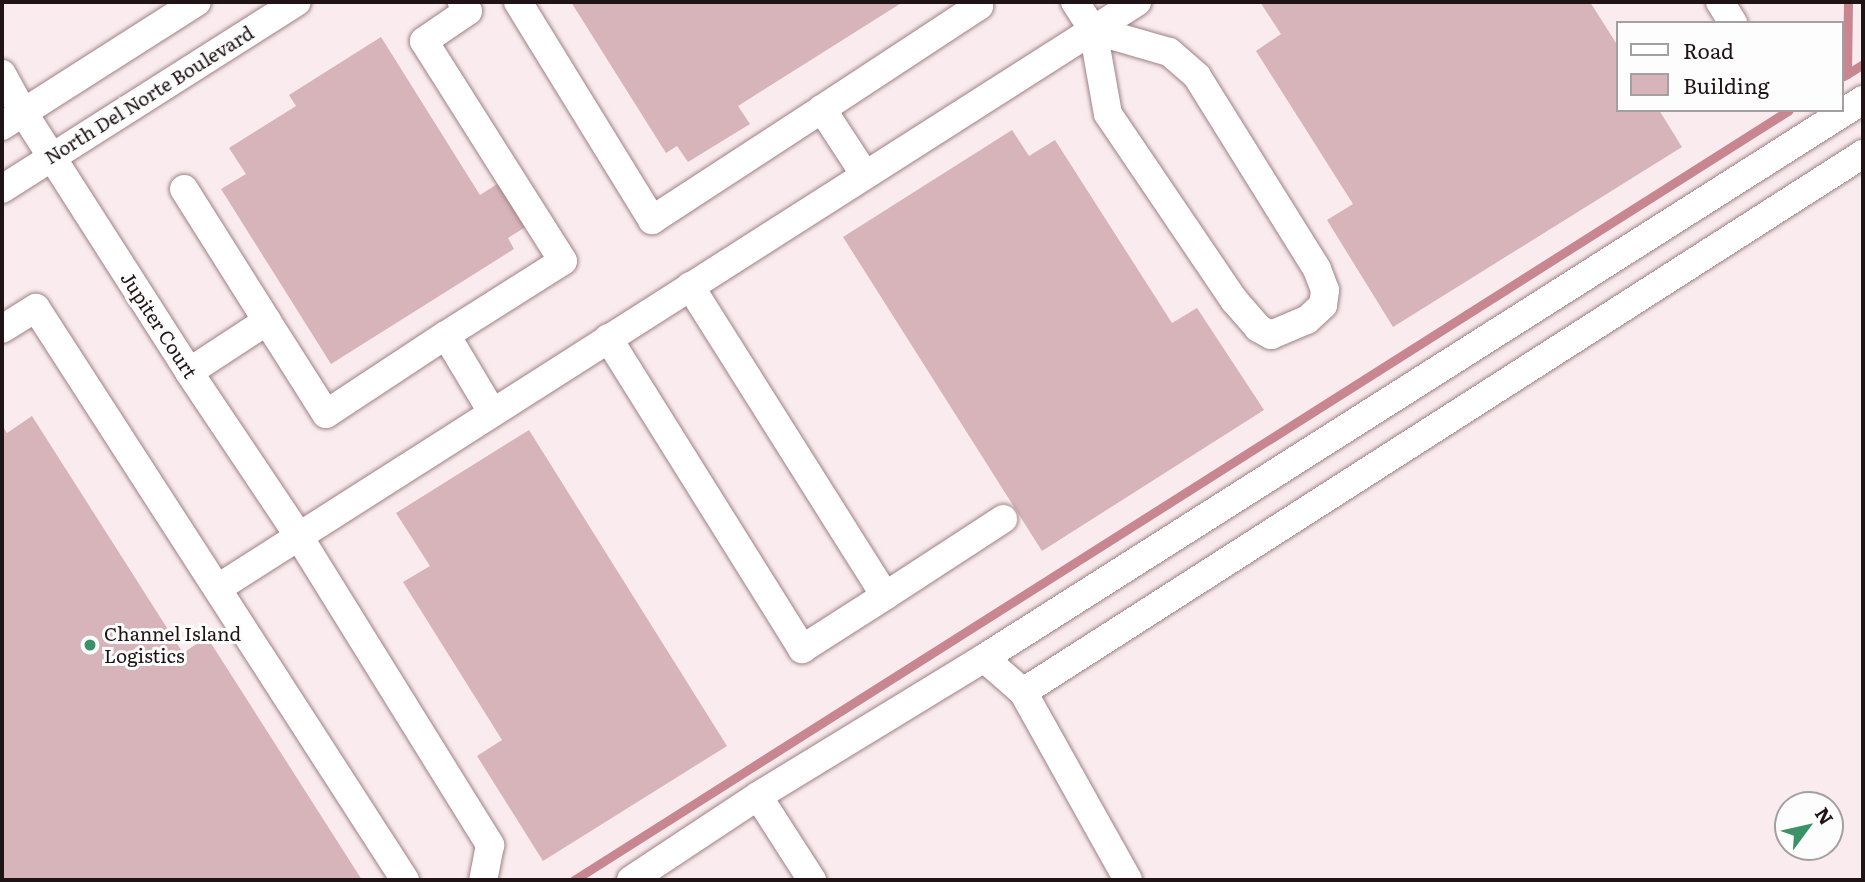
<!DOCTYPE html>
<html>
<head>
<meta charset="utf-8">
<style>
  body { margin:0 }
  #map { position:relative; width:1865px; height:882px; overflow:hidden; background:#faecee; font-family:Literata,serif }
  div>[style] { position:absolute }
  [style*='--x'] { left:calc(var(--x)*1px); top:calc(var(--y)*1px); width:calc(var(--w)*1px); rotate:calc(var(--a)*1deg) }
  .stream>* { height:9px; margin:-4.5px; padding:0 4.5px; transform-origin:4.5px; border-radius:4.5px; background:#c88691 }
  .building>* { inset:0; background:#d6b4b9 }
  .roads { filter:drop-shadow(0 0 2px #9f8085) drop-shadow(0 0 2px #9f8085) }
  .minor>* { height:28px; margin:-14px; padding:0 14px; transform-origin:14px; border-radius:14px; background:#fff }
  .dots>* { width:19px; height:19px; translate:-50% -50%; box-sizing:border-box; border:4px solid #fdfdfd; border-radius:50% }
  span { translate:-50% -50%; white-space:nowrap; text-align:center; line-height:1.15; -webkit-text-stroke:6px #fdfdfd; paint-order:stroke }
  .street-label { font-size:19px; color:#1f1315 }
  .poi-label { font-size:19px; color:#1f1315 }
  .left { translate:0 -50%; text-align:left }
  .frame { position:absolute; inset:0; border:4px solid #1f1315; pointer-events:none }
  .legend { position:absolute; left:1616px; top:21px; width:228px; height:91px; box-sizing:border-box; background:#fdfdfd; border:2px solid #a49fa0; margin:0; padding:9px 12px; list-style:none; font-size:21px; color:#1f1315 }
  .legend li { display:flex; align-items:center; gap:14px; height:35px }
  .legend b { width:35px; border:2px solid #a49fa0 }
  .north { position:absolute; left:1774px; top:791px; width:70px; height:70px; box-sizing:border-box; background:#fdfdfd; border:2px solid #a49fa0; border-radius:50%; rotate:57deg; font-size:19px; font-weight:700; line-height:28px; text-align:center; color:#1f1315 }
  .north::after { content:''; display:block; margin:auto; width:24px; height:32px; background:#3b9267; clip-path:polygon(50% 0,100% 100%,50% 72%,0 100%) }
</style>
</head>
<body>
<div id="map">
  <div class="stream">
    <div style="--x:1847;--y:74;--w:72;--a:-89.2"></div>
    <div style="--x:1844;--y:76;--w:22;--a:-32"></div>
    <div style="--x:574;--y:880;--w:1438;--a:-32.36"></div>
  </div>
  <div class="building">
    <div style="clip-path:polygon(571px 2px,903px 2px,738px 106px,750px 124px,688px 162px,677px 146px,666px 153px)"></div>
    <div style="clip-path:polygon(1260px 2px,1590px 2px,1618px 46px,1618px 110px,1659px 110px,1682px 147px,1393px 327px,1327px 220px,1353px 204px,1256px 51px,1281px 34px)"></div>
    <div style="clip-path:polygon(381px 37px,480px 195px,502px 181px,530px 224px,508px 238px,514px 249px,331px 364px,221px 189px,246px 174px,229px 148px,296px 106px,289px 95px)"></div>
    <div style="clip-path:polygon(1012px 130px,1029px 156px,1055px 140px,1172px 323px,1197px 308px,1264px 410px,1042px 551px,843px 237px)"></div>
    <div style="clip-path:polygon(32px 416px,183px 653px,207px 637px,362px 880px,2px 880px,2px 425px,7px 433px)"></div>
    <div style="clip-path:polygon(529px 430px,727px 746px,543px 861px,477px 756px,502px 740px,403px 582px,430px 566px,396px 513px)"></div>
  </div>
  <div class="roads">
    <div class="minor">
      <div style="--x:518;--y:2;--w:256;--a:58.4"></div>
      <div style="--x:652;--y:220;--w:203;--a:-33.1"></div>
      <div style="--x:1075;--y:2;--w:33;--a:57"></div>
      <div style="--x:1093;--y:30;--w:85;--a:79.9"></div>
      <div style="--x:1108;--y:114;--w:225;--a:55.9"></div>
      <div style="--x:1234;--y:300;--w:37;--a:49"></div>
      <div style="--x:1258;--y:328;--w:15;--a:28"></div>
      <div style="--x:1271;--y:335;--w:39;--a:-23"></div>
      <div style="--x:1307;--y:320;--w:22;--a:-43"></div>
      <div style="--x:1323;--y:305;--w:15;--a:-82"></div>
      <div style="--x:1325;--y:290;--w:22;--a:-111"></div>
      <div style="--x:1317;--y:269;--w:227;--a:-121.9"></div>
      <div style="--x:1197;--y:76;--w:37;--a:-139"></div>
      <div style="--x:1169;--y:52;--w:79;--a:-163.9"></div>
      <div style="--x:1720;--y:2;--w:25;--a:58"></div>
      <div style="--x:2;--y:74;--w:43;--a:61.1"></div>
      <div style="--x:23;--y:112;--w:308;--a:57.4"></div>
      <div style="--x:189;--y:372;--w:196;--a:56.2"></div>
      <div style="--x:298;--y:535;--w:365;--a:58.2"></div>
      <div style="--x:490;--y:845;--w:36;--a:101"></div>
      <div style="--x:2;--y:126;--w:231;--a:-32.5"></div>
      <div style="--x:865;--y:175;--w:79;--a:-123.1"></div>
      <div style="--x:822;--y:109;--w:188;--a:-33.3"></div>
      <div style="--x:979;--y:6;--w:4;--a:-117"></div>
      <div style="--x:2;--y:189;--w:349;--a:-32.4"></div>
      <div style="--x:184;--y:189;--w:156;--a:57.8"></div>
      <div style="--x:690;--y:286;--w:366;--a:57.8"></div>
      <div style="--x:885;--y:596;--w:141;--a:-33.1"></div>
      <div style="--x:2;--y:329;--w:40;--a:-32"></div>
      <div style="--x:36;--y:308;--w:681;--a:57.17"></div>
      <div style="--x:446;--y:335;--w:138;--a:-32.3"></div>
      <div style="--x:563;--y:261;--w:260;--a:-122.3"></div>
      <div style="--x:424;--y:41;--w:53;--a:-34.3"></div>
      <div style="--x:468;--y:11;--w:11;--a:-124"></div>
      <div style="--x:608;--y:338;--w:367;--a:58"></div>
      <div style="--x:802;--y:649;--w:98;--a:-32.6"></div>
      <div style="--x:189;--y:372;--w:93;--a:-33.2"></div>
      <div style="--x:267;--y:321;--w:110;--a:57.6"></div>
      <div style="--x:326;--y:414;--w:144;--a:-33.4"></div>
      <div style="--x:446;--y:335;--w:90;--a:59.1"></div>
      <div style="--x:218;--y:588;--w:1090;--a:-32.52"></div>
      <div style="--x:984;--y:658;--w:1041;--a:-32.41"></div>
      <div style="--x:1023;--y:692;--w:215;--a:60.8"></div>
      <div style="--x:758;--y:796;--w:100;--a:57.3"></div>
      <div style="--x:631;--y:880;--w:152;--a:-33.5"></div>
      <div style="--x:758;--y:796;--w:265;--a:-31.4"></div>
      <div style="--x:984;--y:658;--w:52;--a:41.1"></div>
      <div style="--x:1023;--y:692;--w:998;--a:-32.64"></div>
    </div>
  </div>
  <div class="dots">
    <div style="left:90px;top:645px;background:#3b9267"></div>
  </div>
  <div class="street-label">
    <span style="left:149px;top:95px;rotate:-32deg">North Del Norte Boulevard</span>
    <span style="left:159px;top:325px;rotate:57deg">Jupiter Court</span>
  </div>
  <div class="poi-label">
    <span class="left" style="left:104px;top:645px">Channel Island<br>Logistics</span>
  </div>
  <div class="frame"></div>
  <ul class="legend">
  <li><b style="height:9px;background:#fff"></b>Road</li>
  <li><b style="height:19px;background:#d6b4b9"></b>Building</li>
  </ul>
  <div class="north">N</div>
</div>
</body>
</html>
